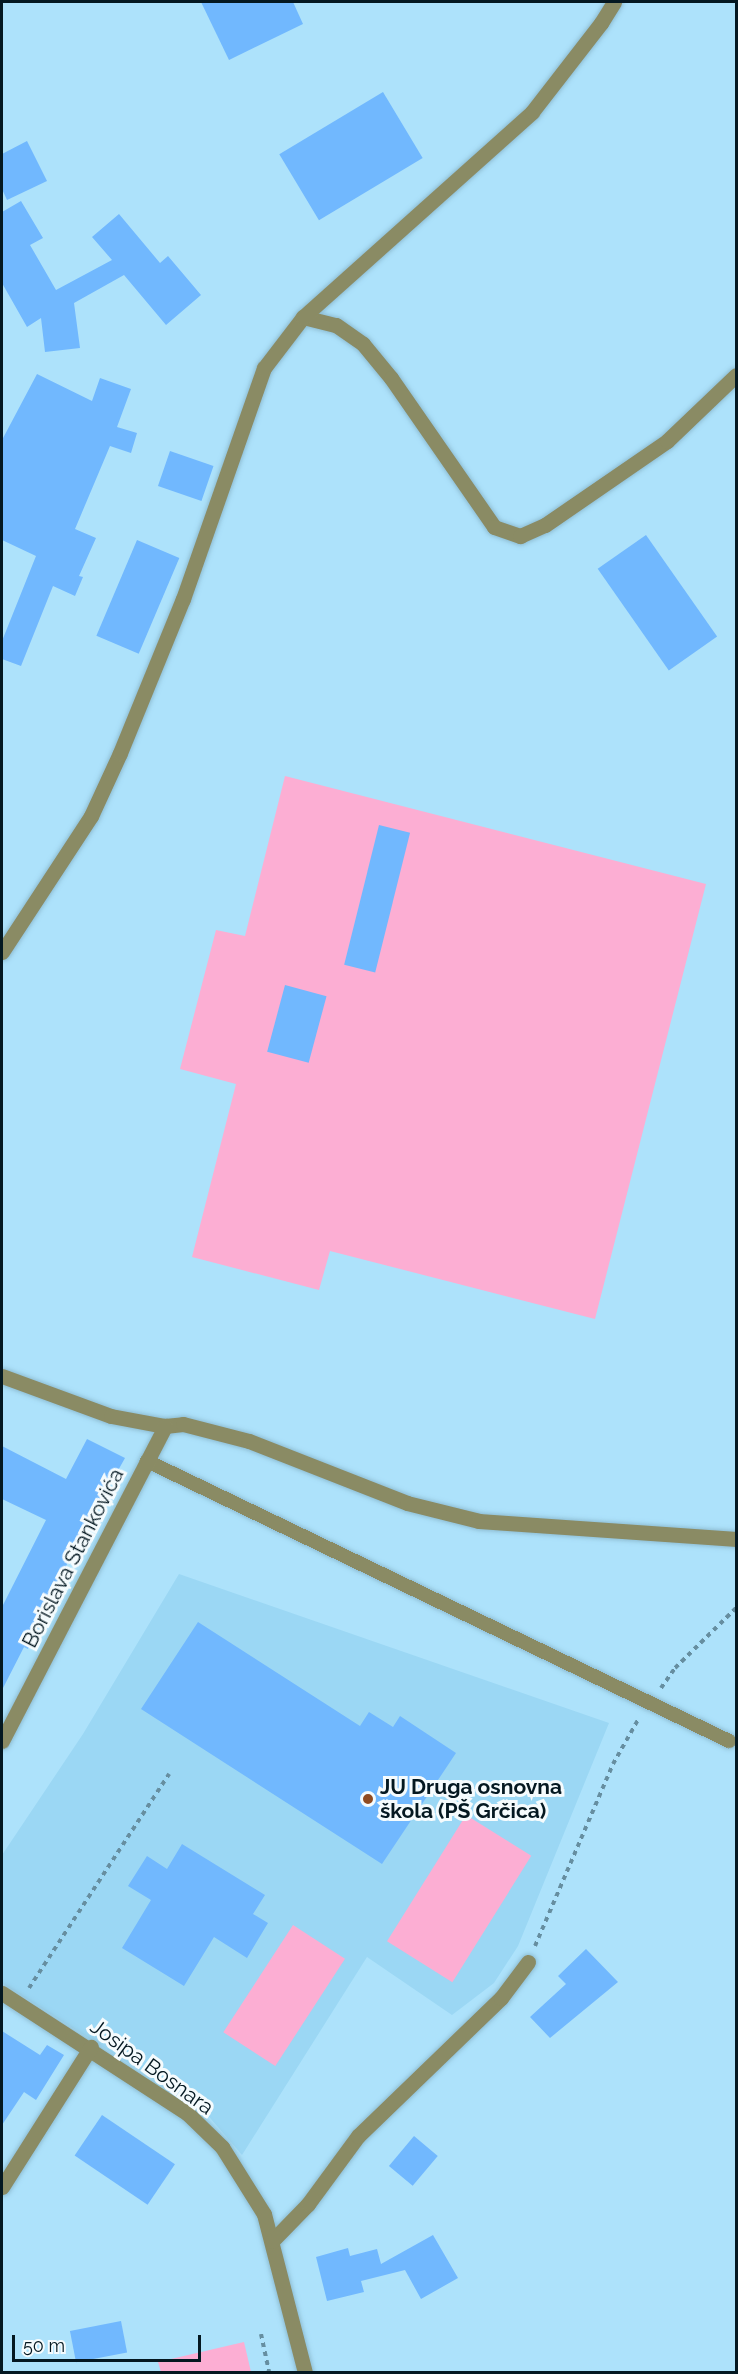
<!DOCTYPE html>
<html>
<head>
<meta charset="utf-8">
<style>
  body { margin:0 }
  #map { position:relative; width:738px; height:2374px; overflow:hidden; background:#ade2fb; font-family:Raleway,sans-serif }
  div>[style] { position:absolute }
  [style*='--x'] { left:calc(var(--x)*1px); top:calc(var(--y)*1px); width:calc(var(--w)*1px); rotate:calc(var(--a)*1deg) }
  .built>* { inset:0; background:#9bd7f4 }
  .green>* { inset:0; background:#fcaed3; transform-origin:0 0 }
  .building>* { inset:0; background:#71b8fe; transform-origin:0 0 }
  .path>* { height:4px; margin-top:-2px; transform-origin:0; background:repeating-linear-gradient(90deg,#668ea0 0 4.5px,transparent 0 9px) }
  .roads { filter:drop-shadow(0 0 2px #8fbed4) drop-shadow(0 0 2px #8fbed4) }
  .lane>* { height:14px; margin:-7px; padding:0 7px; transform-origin:7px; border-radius:7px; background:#8a8b64 }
  .street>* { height:15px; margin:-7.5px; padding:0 7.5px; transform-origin:7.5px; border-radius:7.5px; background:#8a8b64 }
  .dots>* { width:16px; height:16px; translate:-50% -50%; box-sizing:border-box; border:3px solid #f5fbfd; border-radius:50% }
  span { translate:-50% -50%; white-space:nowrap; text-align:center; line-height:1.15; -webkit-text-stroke:6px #f5fbfd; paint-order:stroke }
  .street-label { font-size:21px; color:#041821 }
  .poi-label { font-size:21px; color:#041821; font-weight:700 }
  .left { translate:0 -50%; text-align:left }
  .frame { position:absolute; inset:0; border:3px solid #041821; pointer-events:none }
  .scale { position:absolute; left:12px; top:2335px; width:189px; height:27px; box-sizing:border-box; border:3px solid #041821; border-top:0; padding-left:8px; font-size:18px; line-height:21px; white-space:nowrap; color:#041821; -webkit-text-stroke:4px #f5fbfd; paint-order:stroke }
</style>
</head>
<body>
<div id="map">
  <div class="built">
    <div style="clip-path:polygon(179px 1574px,609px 1723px,518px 1946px,494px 1983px,452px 2015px,367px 1957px,242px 2155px,205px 2112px,2px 1983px,2px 1855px,83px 1734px)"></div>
  </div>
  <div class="green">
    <div style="clip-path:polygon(285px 776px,706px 884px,595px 1319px,330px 1251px,319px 1290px,192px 1257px,236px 1084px,180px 1069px,216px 930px,245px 936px)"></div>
    <div style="left:466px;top:1815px;width:77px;height:149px;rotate:32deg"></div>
    <div style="left:293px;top:1925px;width:62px;height:128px;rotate:33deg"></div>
    <div style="clip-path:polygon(244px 2342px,251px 2372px,161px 2372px,158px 2362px)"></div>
  </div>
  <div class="building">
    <div style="clip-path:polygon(201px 2px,293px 2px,303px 24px,229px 60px)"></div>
    <div style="left:383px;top:92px;width:77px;height:121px;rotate:59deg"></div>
    <div style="clip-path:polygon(27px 141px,47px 181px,7px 200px,2px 189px,2px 154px)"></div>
    <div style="clip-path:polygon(21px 201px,43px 238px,30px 245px,56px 290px,112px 260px,92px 237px,119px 214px,160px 263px,168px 256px,201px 295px,166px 325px,124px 275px,74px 303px,80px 348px,45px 352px,41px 318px,27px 327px,2px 283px,2px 212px)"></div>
    <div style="clip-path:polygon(37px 374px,92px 401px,100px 378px,131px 389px,117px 427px,137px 433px,131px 453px,110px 446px,75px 529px,96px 538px,79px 576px,83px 577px,75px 596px,53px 586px,21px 666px,2px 659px,2px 641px,36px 556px,2px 540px,2px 440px)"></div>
    <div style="left:170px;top:451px;width:46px;height:37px;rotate:19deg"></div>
    <div style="left:646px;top:535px;width:124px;height:59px;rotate:55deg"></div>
    <div style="left:137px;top:540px;width:46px;height:104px;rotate:23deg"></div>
    <div style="left:379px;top:825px;width:32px;height:144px;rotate:14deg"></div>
    <div style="left:285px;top:985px;width:43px;height:69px;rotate:15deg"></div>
    <div style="clip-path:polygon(87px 1439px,125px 1458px,74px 1549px,28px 1649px,24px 1647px,2px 1690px,2px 1607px,46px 1520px,2px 1499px,2px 1446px,66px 1479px)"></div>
    <div style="clip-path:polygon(198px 1622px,360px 1726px,369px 1712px,393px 1727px,400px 1716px,456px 1753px,382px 1864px,141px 1709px)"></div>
    <div style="clip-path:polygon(182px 1844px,265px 1895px,253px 1914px,268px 1923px,247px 1958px,214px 1937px,184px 1986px,122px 1948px,151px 1900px,128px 1886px,147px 1856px,167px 1869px)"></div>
    <div style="clip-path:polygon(586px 1949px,618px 1982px,550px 2038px,530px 2017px,566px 1984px,558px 1976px)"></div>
    <div style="clip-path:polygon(2px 2031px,40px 2055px,47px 2045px,64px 2055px,36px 2100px,24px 2092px,2px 2125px)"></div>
    <div style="left:102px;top:2115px;width:88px;height:49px;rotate:34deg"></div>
    <div style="left:414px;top:2136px;width:31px;height:39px;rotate:40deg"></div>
    <div style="clip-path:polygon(433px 2235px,458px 2278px,421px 2299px,405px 2270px,361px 2281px,364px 2292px,327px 2301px,316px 2257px,348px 2248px,350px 2256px,377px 2249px,381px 2264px)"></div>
    <div style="left:121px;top:2321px;width:32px;height:52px;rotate:79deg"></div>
  </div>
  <div class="path">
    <div style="--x:661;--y:1688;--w:24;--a:-55"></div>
    <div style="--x:675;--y:1668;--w:86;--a:-44.5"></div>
    <div style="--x:535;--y:1946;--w:198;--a:-66.8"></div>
    <div style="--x:613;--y:1764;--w:53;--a:-60.5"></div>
    <div style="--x:29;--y:1988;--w:256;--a:-56.8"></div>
    <div style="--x:261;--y:2334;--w:39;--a:78"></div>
  </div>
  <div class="roads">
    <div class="lane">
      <div style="--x:147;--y:1461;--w:646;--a:25.69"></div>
    </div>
    <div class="street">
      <div style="--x:303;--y:317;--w:34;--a:14"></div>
      <div style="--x:336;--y:325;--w:33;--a:35"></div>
      <div style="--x:363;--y:344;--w:44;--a:50.5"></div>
      <div style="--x:391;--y:378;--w:181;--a:55.3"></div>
      <div style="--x:494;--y:527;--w:28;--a:19"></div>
      <div style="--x:520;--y:536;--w:27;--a:-24"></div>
      <div style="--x:545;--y:525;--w:148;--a:-34.5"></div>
      <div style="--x:667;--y:441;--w:95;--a:-43.7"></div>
      <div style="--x:2;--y:952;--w:163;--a:-56.8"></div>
      <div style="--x:91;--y:816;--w:69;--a:-65.3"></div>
      <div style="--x:120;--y:753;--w:166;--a:-67.8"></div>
      <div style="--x:183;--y:599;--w:245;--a:-70.7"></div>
      <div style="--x:264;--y:368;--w:64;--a:-52.6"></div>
      <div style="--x:303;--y:317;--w:307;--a:-41.8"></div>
      <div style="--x:532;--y:112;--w:113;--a:-52.2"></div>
      <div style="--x:601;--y:23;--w:25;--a:-58"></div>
      <div style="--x:2;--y:1376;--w:116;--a:20.2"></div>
      <div style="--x:111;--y:1416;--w:55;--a:10.5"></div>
      <div style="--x:165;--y:1426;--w:18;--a:-6"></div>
      <div style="--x:183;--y:1424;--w:68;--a:14.4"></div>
      <div style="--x:249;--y:1441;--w:170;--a:21.4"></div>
      <div style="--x:407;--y:1503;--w:74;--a:14"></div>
      <div style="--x:479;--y:1521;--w:258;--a:4"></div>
      <div style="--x:2;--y:1741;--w:355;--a:-62.6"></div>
      <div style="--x:2;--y:1993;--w:221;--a:33"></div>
      <div style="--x:187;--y:2113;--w:49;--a:44.2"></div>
      <div style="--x:222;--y:2147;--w:79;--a:57.9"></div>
      <div style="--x:264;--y:2214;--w:163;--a:75.5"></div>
      <div style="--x:2;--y:2187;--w:166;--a:-57.6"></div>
      <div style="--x:272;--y:2241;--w:52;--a:-45.8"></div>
      <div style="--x:308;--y:2204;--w:84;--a:-53.7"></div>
      <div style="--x:358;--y:2136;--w:199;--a:-44"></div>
      <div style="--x:501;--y:1998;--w:45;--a:-53.1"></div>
    </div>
  </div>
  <div class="dots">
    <div style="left:368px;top:1799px;background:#904b21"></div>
  </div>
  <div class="street-label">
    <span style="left:73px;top:1558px;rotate:-63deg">Borislava Stankovića</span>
    <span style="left:152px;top:2067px;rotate:36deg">Josipa Bosnara</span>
  </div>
  <div class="poi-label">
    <span class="left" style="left:380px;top:1799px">JU Druga osnovna<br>škola (PŠ Grčica)</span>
  </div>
  <div class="frame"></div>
  <div class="scale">50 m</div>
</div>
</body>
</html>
